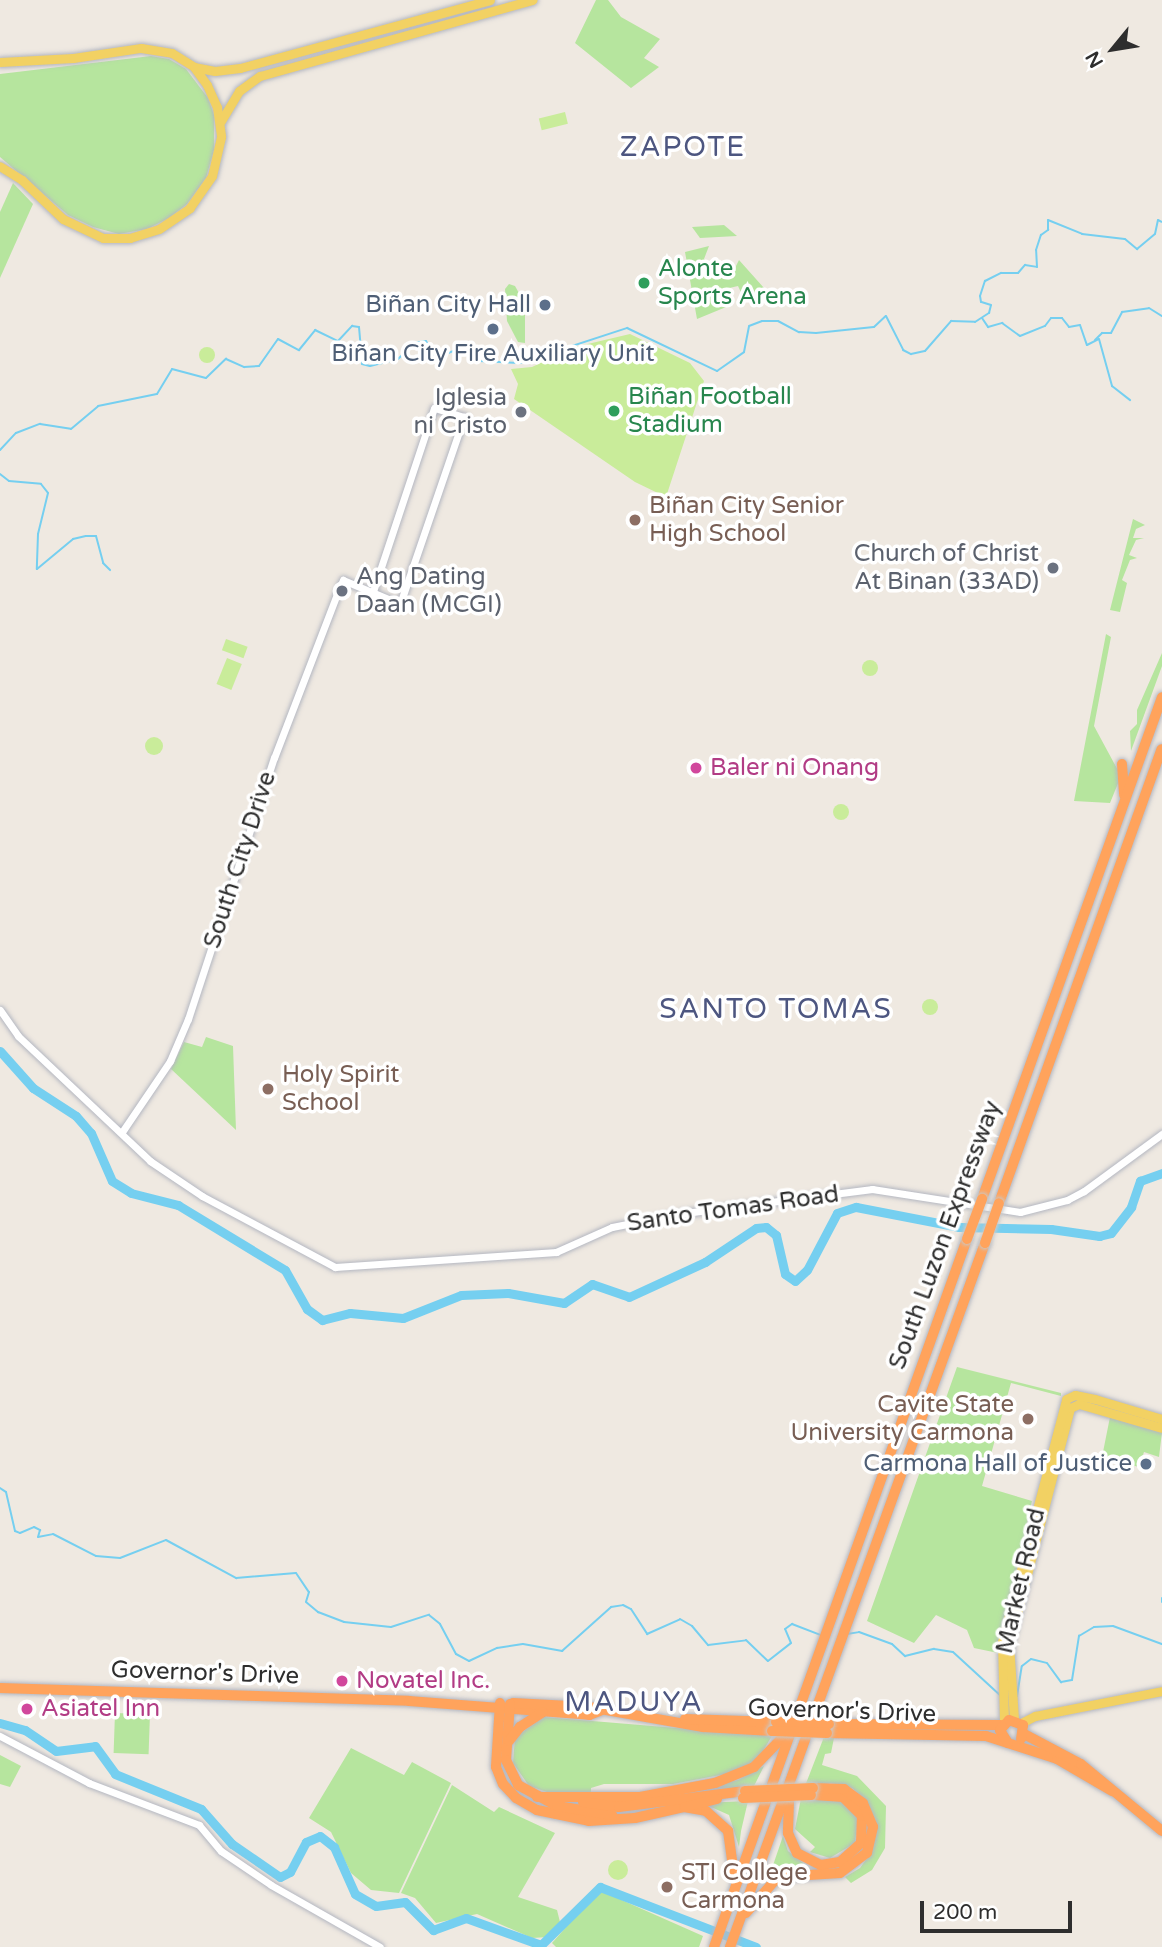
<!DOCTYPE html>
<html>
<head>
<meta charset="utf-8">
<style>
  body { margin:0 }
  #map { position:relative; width:1162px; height:1947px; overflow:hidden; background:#efe9e1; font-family:"Varela Round",sans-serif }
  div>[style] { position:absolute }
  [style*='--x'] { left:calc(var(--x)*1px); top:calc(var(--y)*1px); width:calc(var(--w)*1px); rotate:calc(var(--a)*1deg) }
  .green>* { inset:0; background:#b6e59e; transform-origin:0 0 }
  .pitch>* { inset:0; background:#c9ec9a; transform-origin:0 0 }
  .round { border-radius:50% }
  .stream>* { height:2px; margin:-1px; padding:0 1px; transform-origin:1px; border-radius:1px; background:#75cff0 }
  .river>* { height:9px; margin:-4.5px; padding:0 4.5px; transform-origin:4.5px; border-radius:4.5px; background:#75cff0 }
  .roads { filter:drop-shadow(0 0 2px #b4b7c1) drop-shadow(0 0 2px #b4b7c1) }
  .minor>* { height:7px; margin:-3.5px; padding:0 3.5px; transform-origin:3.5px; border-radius:3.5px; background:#fff }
  .major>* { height:9px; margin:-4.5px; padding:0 4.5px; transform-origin:4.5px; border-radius:4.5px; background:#f2d163 }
  .highway>* { height:10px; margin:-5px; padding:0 5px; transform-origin:5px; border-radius:5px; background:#ffa35c }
  .bridges { filter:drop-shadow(0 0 2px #c9c9c9) drop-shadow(0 0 2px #c9c9c9) }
  .highway-bridge>* { height:10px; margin:-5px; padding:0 5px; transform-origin:5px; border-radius:5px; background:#ffa35c }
  .dots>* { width:19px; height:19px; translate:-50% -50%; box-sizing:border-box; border:4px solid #fff; border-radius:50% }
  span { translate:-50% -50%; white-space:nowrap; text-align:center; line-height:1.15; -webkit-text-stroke:7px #fff; paint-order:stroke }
  .leisure-label { font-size:24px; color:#27864d }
  .left { translate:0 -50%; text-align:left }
  .service-label { font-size:24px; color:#4e5e75 }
  .right { translate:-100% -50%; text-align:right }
  .worship-label { font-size:24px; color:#5b616d }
  .education-label { font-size:24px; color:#785e54 }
  .hotel-label { font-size:24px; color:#b23c85 }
  .street-label { font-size:24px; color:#2e2e2e }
  .quarter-label { font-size:28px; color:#4d5680; letter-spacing:2px }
  .north { position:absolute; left:1078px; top:14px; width:70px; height:70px; -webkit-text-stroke:5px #fff; paint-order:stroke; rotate:240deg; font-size:19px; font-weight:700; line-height:28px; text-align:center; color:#2e2e2e }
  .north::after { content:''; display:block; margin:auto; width:24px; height:32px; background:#2e2e2e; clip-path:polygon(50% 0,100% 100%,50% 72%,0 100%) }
  .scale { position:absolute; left:920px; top:1901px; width:152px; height:32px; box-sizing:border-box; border:4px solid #2e2e2e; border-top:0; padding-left:9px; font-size:21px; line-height:24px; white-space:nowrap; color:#2e2e2e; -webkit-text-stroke:5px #fff; paint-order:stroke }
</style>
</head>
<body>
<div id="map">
  <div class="green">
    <div style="clip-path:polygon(596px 0,608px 0,621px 17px,660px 39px,644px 58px,659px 67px,631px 88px,575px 43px)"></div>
    <div style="clip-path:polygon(151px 56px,169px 59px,186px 69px,208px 98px,214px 115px,214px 150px,206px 178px,187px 204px,169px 218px,147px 229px,119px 234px,93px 227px,68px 215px,0 157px,0 74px)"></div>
    <div style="clip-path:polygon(13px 183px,33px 204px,0 278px,0 212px)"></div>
    <div style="clip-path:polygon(724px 225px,737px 236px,700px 238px,692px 227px)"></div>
    <div style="clip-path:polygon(709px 246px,704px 259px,712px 266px,731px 276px,739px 260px,764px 288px,744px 299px,738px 286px,725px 289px,731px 305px,697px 319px,685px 252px)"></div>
    <div style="clip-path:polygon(509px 284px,515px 286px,525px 304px,525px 343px,518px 342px,507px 321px,505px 289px)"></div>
    <div style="clip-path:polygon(1133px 519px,1145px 525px,1136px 529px,1133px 538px,1144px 538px,1136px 540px,1129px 555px,1137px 558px,1130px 560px,1122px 580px,1127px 583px,1120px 612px,1110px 610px)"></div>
    <div style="clip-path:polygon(1106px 634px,1111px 637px,1094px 726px,1121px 776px,1110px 803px,1074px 801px)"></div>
    <div style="clip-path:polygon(1162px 653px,1162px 666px,1131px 751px,1130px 731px,1137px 724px,1137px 710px)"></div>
    <div style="clip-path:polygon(206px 1037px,233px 1046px,236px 1130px,171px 1069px,184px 1042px,202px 1047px)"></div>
    <div style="clip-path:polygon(957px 1367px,1061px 1393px,1061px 1396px,1011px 1383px,982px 1486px,1032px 1501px,998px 1653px,974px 1648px,967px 1630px,936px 1615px,914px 1643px,867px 1621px)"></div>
    <div style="clip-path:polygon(1110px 1417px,1162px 1432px,1159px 1457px,1144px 1452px,1139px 1467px,1102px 1457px)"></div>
    <div style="left:115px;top:1713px;width:35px;height:40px;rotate:2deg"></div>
    <div style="clip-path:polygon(544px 1717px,772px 1736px,758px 1759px,731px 1773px,673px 1784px,604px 1784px,591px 1788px,591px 1793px,556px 1795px,529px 1786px,513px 1763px,515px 1737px)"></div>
    <div style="clip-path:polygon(824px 1737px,834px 1738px,831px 1753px,825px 1754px,822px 1765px,857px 1776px,886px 1806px,885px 1848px,872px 1870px,851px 1883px,845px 1877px,860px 1868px,873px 1850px,876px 1821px,865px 1799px,852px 1788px,831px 1783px,805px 1786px)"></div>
    <div style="clip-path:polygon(351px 1748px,404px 1775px,412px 1762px,451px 1783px,399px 1893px,371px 1890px,351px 1873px,331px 1832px,309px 1818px)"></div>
    <div style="clip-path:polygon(0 1755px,21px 1766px,10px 1787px,0 1784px)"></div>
    <div style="clip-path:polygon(764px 1766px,753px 1788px,698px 1789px,738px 1780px)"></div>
    <div style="clip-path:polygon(452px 1785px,494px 1812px,499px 1807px,555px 1833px,518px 1897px,557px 1910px,560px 1922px,548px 1937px,532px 1938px,477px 1914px,436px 1923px,415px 1898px,401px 1893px)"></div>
    <div style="clip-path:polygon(801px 1798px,841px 1801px,858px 1818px,855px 1843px,830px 1858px,810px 1852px,815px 1847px,795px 1829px)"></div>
    <div style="clip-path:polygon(748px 1801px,741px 1831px,739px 1847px,729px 1815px,702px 1803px)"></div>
    <div style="clip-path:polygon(783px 1836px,788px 1851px,811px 1869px,788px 1867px,770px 1874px)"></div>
    <div style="clip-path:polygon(599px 1890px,703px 1936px,699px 1947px,556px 1947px,552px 1943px)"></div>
  </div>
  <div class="pitch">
    <div style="left:565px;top:112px;width:12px;height:27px;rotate:76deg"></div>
    <div style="clip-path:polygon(630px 334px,690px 363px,704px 381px,666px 497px,635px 482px,514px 399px,518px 384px,511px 369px,532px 367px,575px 347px)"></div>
    <div class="round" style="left:199px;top:347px;width:16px;height:16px"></div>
    <div style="left:226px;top:639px;width:23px;height:12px;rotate:20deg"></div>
    <div style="left:227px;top:658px;width:16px;height:28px;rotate:22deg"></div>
    <div class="round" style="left:862px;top:660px;width:16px;height:16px"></div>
    <div class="round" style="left:145px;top:737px;width:18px;height:18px"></div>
    <div class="round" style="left:833px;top:804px;width:16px;height:16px"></div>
    <div class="round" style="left:922px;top:999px;width:16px;height:16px"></div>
    <div class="round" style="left:608px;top:1860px;width:20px;height:20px"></div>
  </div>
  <div class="stream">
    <div style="--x:982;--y:318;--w:11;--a:56"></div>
    <div style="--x:988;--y:327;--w:15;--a:-16"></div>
    <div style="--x:1002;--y:323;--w:22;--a:36"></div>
    <div style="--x:1020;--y:336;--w:27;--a:-22"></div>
    <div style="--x:1045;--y:326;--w:10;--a:-53"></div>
    <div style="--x:1051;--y:318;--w:11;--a:0"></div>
    <div style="--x:1062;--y:318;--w:11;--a:52"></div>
    <div style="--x:1069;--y:327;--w:11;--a:-10"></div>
    <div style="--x:1080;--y:325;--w:21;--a:71"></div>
    <div style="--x:1087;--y:345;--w:13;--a:-27"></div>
    <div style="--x:1099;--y:339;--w:49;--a:74.5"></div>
    <div style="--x:1112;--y:386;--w:23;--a:38"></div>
    <div style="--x:1095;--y:340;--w:10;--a:-45"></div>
    <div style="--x:1102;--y:333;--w:9;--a:0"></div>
    <div style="--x:1111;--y:333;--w:24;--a:-62"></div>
    <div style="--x:1122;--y:312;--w:27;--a:-8"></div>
    <div style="--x:1149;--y:308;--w:15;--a:32"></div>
    <div style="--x:0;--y:450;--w:23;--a:-47"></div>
    <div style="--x:16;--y:433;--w:26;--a:-21"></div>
    <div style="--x:40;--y:424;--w:31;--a:9"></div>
    <div style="--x:71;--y:429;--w:35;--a:-40"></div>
    <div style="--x:98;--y:406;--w:60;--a:-11.5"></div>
    <div style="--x:157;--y:394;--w:29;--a:-59"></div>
    <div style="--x:172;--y:369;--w:35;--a:15"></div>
    <div style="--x:206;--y:378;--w:28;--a:-44"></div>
    <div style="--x:226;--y:359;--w:20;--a:24"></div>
    <div style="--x:244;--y:367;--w:15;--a:-4"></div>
    <div style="--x:259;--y:366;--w:33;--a:-55"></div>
    <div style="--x:278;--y:339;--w:24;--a:28"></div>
    <div style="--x:299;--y:350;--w:26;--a:-51"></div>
    <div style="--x:315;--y:330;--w:25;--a:26"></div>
    <div style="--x:338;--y:341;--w:21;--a:-47"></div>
    <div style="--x:352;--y:326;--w:7;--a:8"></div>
    <div style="--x:359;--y:327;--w:37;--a:85"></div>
    <div style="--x:362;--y:364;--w:8;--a:14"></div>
    <div style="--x:370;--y:366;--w:29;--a:-14"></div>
    <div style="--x:398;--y:359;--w:23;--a:-43"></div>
    <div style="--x:415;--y:343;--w:11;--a:-10"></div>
    <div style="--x:426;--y:341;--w:20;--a:60"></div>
    <div style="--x:436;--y:358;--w:29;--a:-22"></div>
    <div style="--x:463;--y:347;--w:21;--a:41"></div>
    <div style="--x:479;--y:361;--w:41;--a:2.8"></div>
    <div style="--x:520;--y:363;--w:113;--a:-18.1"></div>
    <div style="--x:627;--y:328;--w:100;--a:25.5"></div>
    <div style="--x:717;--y:371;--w:33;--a:-35"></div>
    <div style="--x:744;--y:352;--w:26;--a:-79"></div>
    <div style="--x:749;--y:326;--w:14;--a:-21"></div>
    <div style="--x:762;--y:321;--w:16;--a:0"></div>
    <div style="--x:778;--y:321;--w:24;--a:28"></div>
    <div style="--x:799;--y:332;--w:17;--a:3"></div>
    <div style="--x:816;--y:333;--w:58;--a:-5.9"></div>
    <div style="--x:874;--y:327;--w:16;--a:-43"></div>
    <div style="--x:886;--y:316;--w:38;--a:63"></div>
    <div style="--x:903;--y:350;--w:9;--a:27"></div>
    <div style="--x:911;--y:354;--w:14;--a:-12"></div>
    <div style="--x:925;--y:351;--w:40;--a:-49"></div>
    <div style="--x:951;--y:321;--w:24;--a:2"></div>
    <div style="--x:975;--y:322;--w:17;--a:-33"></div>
    <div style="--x:989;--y:313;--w:8;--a:-76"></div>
    <div style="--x:991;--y:305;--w:10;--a:-163"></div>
    <div style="--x:981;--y:302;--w:6;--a:-99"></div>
    <div style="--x:980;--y:296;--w:16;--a:-72"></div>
    <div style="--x:985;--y:281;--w:18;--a:-27"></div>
    <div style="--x:1001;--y:273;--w:17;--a:0"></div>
    <div style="--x:1018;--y:273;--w:11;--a:-49"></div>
    <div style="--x:1025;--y:265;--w:12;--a:9"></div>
    <div style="--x:1037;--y:267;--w:17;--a:-93"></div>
    <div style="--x:1036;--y:250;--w:16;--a:-72"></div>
    <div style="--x:1041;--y:235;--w:9;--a:-36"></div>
    <div style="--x:1048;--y:230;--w:10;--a:-90"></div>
    <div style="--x:1048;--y:220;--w:37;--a:22"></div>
    <div style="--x:1082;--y:234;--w:43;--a:6.6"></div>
    <div style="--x:1125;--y:239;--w:16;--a:40"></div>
    <div style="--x:1137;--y:249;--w:23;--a:-40"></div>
    <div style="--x:1155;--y:234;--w:14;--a:-78"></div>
    <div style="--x:1158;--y:220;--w:4;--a:27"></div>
    <div style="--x:0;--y:474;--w:11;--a:38"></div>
    <div style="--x:9;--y:481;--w:32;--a:5"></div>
    <div style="--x:41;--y:484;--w:11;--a:52"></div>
    <div style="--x:48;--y:493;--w:42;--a:103.7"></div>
    <div style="--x:38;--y:534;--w:35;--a:92"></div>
    <div style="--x:37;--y:569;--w:47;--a:-39.8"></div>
    <div style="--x:73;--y:539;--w:13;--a:-13"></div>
    <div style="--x:86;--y:536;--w:10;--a:0"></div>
    <div style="--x:96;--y:536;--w:28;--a:75"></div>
    <div style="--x:103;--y:563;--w:10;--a:45"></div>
    <div style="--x:0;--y:1488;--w:7;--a:34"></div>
    <div style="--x:6;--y:1492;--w:40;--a:77"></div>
    <div style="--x:15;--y:1531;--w:5;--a:22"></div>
    <div style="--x:20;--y:1533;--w:15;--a:-23"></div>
    <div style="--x:34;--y:1527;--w:7;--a:27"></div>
    <div style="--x:40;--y:1530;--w:7;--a:106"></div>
    <div style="--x:38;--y:1537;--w:15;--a:-11"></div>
    <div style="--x:53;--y:1534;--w:48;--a:27.1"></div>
    <div style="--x:96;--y:1556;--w:24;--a:5"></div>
    <div style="--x:120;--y:1558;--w:49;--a:-21.4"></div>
    <div style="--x:166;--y:1540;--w:80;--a:28.5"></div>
    <div style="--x:236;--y:1578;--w:60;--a:-4.8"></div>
    <div style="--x:296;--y:1573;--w:23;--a:56"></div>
    <div style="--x:309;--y:1592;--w:10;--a:107"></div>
    <div style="--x:306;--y:1602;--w:16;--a:40"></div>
    <div style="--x:318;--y:1612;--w:28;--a:21"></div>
    <div style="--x:344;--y:1622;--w:47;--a:6.1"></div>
    <div style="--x:391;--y:1627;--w:40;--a:-18"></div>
    <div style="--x:429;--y:1615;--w:14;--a:39"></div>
    <div style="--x:440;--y:1624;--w:34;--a:62"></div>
    <div style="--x:456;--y:1654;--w:15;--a:28"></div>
    <div style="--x:469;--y:1661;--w:31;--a:-25"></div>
    <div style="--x:497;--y:1648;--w:26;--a:-9"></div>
    <div style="--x:523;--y:1644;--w:40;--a:10"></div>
    <div style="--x:562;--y:1651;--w:66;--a:-41.9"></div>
    <div style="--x:611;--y:1607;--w:12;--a:-9"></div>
    <div style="--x:623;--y:1605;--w:9;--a:27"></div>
    <div style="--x:631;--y:1609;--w:30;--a:57"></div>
    <div style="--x:647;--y:1634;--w:36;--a:-24"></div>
    <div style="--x:680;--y:1619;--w:14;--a:30"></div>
    <div style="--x:692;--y:1626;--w:25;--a:50"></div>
    <div style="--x:708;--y:1645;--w:38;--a:-7"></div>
    <div style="--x:746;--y:1640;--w:30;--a:44"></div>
    <div style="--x:768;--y:1661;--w:29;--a:-38"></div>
    <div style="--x:791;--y:1643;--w:15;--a:-113"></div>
    <div style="--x:785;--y:1629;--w:9;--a:-36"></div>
    <div style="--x:792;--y:1624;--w:31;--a:21"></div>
    <div style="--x:1162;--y:1598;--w:4;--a:90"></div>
    <div style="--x:847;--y:1634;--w:12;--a:-9"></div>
    <div style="--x:859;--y:1632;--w:35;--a:20"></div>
    <div style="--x:892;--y:1644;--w:18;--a:43"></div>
    <div style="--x:905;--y:1656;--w:30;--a:-14"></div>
    <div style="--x:934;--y:1649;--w:19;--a:9"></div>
    <div style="--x:953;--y:1652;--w:65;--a:42.5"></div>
    <div style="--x:1017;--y:1696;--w:30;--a:-81"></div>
    <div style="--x:1022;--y:1666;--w:11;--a:-38"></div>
    <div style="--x:1031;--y:1659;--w:16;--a:14"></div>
    <div style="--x:1047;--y:1663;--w:24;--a:54"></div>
    <div style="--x:1061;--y:1682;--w:11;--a:-10"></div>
    <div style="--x:1072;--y:1680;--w:45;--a:-81"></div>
    <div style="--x:1079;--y:1636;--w:17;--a:-31"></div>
    <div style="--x:1094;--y:1627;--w:19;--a:-3"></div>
    <div style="--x:1113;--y:1626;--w:52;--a:20.2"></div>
  </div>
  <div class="river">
    <div style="--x:0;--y:1051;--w:50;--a:48.3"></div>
    <div style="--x:33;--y:1088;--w:51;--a:33.1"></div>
    <div style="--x:76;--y:1116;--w:23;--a:49"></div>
    <div style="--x:91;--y:1133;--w:52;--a:66.4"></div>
    <div style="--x:112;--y:1181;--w:22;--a:32"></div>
    <div style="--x:131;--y:1193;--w:49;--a:14.3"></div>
    <div style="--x:178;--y:1205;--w:125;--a:31.3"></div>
    <div style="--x:285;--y:1270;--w:45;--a:60.6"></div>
    <div style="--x:307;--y:1309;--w:19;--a:36"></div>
    <div style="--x:322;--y:1320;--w:29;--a:-14"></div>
    <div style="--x:350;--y:1313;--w:53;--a:5.4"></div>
    <div style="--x:403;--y:1318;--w:62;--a:-21.6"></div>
    <div style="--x:461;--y:1295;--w:47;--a:-2.4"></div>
    <div style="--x:508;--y:1293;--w:57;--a:10.1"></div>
    <div style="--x:564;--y:1303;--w:34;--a:-34"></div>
    <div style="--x:592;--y:1284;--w:39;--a:19"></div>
    <div style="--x:629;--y:1297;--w:84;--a:-24.7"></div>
    <div style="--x:705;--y:1262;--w:61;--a:-33.7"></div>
    <div style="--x:756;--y:1228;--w:10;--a:-6"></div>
    <div style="--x:766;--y:1227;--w:13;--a:39"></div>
    <div style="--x:776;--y:1235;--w:40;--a:77"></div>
    <div style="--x:785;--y:1274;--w:12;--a:35"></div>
    <div style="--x:795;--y:1281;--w:16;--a:-43"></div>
    <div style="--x:807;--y:1270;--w:64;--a:-62.2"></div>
    <div style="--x:837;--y:1213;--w:20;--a:-18"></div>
    <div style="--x:856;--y:1207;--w:105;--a:11"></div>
    <div style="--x:959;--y:1227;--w:92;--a:1.2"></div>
    <div style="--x:1051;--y:1229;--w:49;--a:8.3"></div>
    <div style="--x:1099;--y:1236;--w:12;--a:-14"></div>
    <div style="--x:1111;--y:1233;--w:33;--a:-52"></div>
    <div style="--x:1131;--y:1207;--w:28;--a:-71"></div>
    <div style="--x:1140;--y:1181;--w:23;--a:-20"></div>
    <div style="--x:0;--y:1723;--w:26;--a:16"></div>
    <div style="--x:25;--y:1730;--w:37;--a:34"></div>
    <div style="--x:56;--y:1751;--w:39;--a:-7"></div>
    <div style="--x:95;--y:1746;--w:34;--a:54"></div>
    <div style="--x:115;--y:1774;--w:93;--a:22.1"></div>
    <div style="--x:201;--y:1809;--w:47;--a:48.5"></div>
    <div style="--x:232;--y:1844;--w:58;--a:34.5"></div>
    <div style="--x:280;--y:1877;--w:11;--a:-27"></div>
    <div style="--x:290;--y:1872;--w:34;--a:-62"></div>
    <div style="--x:306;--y:1842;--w:15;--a:-23"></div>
    <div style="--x:320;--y:1836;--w:18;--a:38"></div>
    <div style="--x:334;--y:1847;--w:51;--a:65.9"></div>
    <div style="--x:355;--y:1894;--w:24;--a:30"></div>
    <div style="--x:376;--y:1906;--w:29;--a:-8"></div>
    <div style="--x:405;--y:1902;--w:40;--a:45"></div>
    <div style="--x:433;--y:1930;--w:35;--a:-20"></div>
    <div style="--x:466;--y:1918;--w:80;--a:19.8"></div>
    <div style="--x:541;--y:1945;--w:83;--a:-44.5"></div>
    <div style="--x:600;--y:1887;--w:167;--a:21"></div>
  </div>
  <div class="roads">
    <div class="minor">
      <div style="--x:0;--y:1010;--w:32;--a:55"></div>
      <div style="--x:18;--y:1036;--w:182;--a:43.4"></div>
      <div style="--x:150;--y:1161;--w:63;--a:33.9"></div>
      <div style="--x:202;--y:1196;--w:151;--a:28.1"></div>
      <div style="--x:335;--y:1267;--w:222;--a:-3.9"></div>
      <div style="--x:556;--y:1252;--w:61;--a:-24.1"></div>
      <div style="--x:612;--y:1227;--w:66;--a:-11.3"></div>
      <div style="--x:677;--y:1214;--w:197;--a:-7.3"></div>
      <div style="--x:872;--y:1189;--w:150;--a:8.8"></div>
      <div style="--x:1020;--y:1212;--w:49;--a:-14.3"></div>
      <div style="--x:1067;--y:1200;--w:19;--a:-28"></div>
      <div style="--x:1084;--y:1191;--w:97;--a:-36.2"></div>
      <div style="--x:122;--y:1132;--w:86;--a:-55.9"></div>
      <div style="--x:170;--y:1061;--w:46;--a:-66.8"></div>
      <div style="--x:188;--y:1019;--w:275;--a:-71.8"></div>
      <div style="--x:274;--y:758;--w:184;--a:-69"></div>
      <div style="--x:340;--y:586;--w:7;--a:-63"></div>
      <div style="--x:343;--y:580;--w:62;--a:22.8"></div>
      <div style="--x:400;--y:604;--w:198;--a:-71.1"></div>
      <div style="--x:464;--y:417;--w:31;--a:-163"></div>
      <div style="--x:434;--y:408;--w:193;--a:108.4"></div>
      <div style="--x:0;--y:1736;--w:101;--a:27.8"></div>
      <div style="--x:89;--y:1783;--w:118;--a:20.9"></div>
      <div style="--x:199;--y:1825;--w:34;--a:50"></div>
      <div style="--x:221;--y:1851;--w:60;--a:34.2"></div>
      <div style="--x:271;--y:1885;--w:125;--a:29.6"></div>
    </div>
    <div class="major">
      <div style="--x:0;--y:62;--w:73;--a:-3.1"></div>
      <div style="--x:73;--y:58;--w:69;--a:-8.4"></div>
      <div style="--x:141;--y:48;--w:31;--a:9"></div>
      <div style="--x:172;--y:53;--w:26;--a:32"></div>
      <div style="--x:194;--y:67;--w:22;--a:54"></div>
      <div style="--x:207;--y:85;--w:24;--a:66"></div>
      <div style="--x:217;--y:107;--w:30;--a:82"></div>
      <div style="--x:221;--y:137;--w:40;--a:103"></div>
      <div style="--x:212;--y:176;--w:39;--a:125"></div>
      <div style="--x:190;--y:208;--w:37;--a:146"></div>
      <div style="--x:159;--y:229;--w:30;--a:163"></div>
      <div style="--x:130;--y:238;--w:27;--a:180"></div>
      <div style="--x:103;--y:238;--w:44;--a:-154.6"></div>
      <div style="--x:63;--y:219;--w:57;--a:-136.4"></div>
      <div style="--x:22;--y:180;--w:26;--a:-148"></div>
      <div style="--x:194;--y:67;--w:21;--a:11"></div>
      <div style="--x:215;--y:71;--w:25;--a:-7"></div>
      <div style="--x:240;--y:68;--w:259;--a:-15.2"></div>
      <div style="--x:221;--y:121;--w:35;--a:-59"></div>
      <div style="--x:239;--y:91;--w:26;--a:-36"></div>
      <div style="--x:260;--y:76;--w:283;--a:-15.6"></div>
      <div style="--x:1014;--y:1719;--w:75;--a:-93.8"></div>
      <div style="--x:1009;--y:1644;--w:244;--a:-75.5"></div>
      <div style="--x:1070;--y:1408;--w:10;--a:-24"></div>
      <div style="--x:1079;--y:1404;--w:86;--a:16.1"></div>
      <div style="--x:1004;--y:1722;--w:80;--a:-91.4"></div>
      <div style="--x:1002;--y:1642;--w:251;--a:-75.2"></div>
      <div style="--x:1066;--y:1399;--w:10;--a:-24"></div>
      <div style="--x:1075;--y:1395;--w:20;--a:11"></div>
      <div style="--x:1095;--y:1399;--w:70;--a:16.6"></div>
      <div style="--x:1021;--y:1723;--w:16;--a:-27"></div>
      <div style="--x:1035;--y:1716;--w:129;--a:-11.1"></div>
    </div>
    <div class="highway">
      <div style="--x:1122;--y:764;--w:31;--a:86"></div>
      <div style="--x:982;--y:1199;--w:533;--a:-70.27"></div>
      <div style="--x:999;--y:1203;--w:482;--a:-70.3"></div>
      <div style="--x:0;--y:1688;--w:409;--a:1.8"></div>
      <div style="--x:409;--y:1701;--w:181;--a:4.4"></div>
      <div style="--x:589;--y:1715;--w:12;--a:-20"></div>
      <div style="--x:500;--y:1703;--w:64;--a:93.6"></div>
      <div style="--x:496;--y:1767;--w:18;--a:68"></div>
      <div style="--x:503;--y:1784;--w:19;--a:47"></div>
      <div style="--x:516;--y:1798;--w:24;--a:30"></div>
      <div style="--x:537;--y:1810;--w:53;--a:11.9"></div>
      <div style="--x:589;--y:1821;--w:46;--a:-3.7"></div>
      <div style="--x:635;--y:1818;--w:50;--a:-12.7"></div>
      <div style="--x:684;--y:1807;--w:22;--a:10"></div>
      <div style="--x:706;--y:1811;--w:30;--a:42"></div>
      <div style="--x:728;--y:1831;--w:43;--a:82.1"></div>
      <div style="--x:513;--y:1703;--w:76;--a:3"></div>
      <div style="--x:589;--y:1707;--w:116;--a:10"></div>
      <div style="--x:703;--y:1727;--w:69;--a:3.3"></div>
      <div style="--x:510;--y:1704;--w:56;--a:94.1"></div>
      <div style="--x:506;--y:1760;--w:28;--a:64"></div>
      <div style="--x:518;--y:1785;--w:44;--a:28.3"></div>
      <div style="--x:557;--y:1806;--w:56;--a:9.3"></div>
      <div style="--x:685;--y:1719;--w:91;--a:1.9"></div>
      <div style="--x:829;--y:1724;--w:172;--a:0.3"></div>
      <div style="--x:827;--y:1733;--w:159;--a:1.1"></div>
      <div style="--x:986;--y:1736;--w:75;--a:17.9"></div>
      <div style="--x:1057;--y:1759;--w:64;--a:30.2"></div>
      <div style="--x:1024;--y:1734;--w:64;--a:27.8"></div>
      <div style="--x:1081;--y:1764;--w:105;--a:39.6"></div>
      <div style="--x:509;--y:1741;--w:18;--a:-52"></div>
      <div style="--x:520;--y:1727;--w:27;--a:-33"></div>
      <div style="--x:1008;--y:1743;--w:15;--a:-122"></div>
      <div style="--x:1000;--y:1730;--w:13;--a:-48"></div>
      <div style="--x:1009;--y:1720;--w:15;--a:20"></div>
      <div style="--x:1023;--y:1725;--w:14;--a:98"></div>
      <div style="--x:537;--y:1797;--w:103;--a:0"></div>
      <div style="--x:640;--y:1797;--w:76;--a:-10.6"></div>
      <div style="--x:715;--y:1783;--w:42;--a:-22.3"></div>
      <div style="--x:754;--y:1767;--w:42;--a:-46"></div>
      <div style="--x:789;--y:1801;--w:32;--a:92"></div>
      <div style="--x:788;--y:1833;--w:22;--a:66"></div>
      <div style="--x:797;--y:1853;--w:27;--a:27"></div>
      <div style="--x:821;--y:1865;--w:19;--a:-9"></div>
      <div style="--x:840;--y:1862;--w:28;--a:-42"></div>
      <div style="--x:861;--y:1843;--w:27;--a:-88"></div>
      <div style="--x:862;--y:1816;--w:27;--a:-135"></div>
      <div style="--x:843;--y:1797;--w:32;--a:-176"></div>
      <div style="--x:583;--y:1802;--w:36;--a:8"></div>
      <div style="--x:619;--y:1807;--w:127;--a:-7.2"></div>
      <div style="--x:685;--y:1807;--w:33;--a:-14"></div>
      <div style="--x:746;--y:1913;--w:48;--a:-48.4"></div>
      <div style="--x:778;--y:1877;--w:62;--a:-3.7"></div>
      <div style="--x:840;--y:1873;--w:34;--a:-37"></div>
      <div style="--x:867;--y:1853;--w:27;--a:-77"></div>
      <div style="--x:873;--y:1827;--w:26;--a:-113"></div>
      <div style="--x:863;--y:1803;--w:24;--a:-144"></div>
      <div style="--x:844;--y:1789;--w:31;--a:-178"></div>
      <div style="--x:714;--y:1947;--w:752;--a:-70.34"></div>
      <div style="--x:730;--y:1947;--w:749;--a:-70.09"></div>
    </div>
  </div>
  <div class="bridges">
    <div class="highway-bridge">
      <div style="--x:967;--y:1239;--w:43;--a:-69.4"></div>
      <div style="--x:985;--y:1243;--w:42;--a:-70.7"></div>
      <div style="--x:776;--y:1722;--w:53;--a:2.2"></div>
      <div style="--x:772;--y:1731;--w:55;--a:2.1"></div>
      <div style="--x:745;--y:1791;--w:68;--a:-2.5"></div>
      <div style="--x:743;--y:1798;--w:68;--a:-2.5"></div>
    </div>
  </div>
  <div class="dots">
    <div style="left:644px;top:283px;background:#2e9e5b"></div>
    <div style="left:545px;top:305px;background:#5c6f8a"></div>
    <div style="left:493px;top:329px;background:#5c6f8a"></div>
    <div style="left:614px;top:411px;background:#2e9e5b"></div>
    <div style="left:521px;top:412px;background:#6b7280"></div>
    <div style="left:635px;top:520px;background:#8d6e63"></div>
    <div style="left:1053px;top:568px;background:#6b7280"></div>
    <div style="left:342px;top:591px;background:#6b7280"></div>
    <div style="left:696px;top:768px;background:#d1479c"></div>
    <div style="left:268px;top:1089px;background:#8d6e63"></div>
    <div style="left:1028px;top:1419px;background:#8d6e63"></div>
    <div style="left:1146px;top:1464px;background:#5c6f8a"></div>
    <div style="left:342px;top:1681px;background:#d1479c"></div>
    <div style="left:27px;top:1709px;background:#d1479c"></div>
    <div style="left:667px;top:1887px;background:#8d6e63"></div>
  </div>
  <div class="leisure-label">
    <span class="left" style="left:658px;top:283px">Alonte<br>Sports Arena</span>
    <span class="left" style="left:628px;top:411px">Biñan Football<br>Stadium</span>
  </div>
  <div class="service-label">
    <span class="right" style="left:531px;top:305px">Biñan City Hall</span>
    <span style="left:493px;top:354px">Biñan City Fire Auxiliary Unit</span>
    <span class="right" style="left:1132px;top:1464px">Carmona Hall of Justice</span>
  </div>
  <div class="worship-label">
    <span class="right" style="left:507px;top:412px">Iglesia<br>ni Cristo</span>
    <span class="right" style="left:1039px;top:568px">Church of Christ<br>At Binan (33AD)</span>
    <span class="left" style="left:356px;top:591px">Ang Dating<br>Daan (MCGI)</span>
  </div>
  <div class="education-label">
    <span class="left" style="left:649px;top:520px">Biñan City Senior<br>High School</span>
    <span class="left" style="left:282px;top:1089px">Holy Spirit<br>School</span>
    <span class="right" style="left:1014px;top:1419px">Cavite State<br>University Carmona</span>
    <span class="left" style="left:681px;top:1887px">STI College<br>Carmona</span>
  </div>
  <div class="hotel-label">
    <span class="left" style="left:710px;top:768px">Baler ni Onang</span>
    <span class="left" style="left:356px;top:1681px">Novatel Inc.</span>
    <span class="left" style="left:41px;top:1709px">Asiatel Inn</span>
  </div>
  <div class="street-label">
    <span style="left:240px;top:860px;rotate:-72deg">South City Drive</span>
    <span style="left:733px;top:1209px;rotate:-8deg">Santo Tomas Road</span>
    <span style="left:945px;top:1235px;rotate:-70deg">South Luzon Expressway</span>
    <span style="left:1021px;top:1581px;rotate:-77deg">Market Road</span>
    <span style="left:205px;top:1673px;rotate:2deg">Governor's Drive</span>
    <span style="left:842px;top:1711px;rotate:2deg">Governor's Drive</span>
  </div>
  <div class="quarter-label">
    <span style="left:683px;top:147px">ZAPOTE</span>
    <span style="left:776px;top:1009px">SANTO TOMAS</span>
    <span style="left:634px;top:1702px">MADUYA</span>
  </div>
  <div class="north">N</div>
  <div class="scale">200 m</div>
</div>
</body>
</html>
